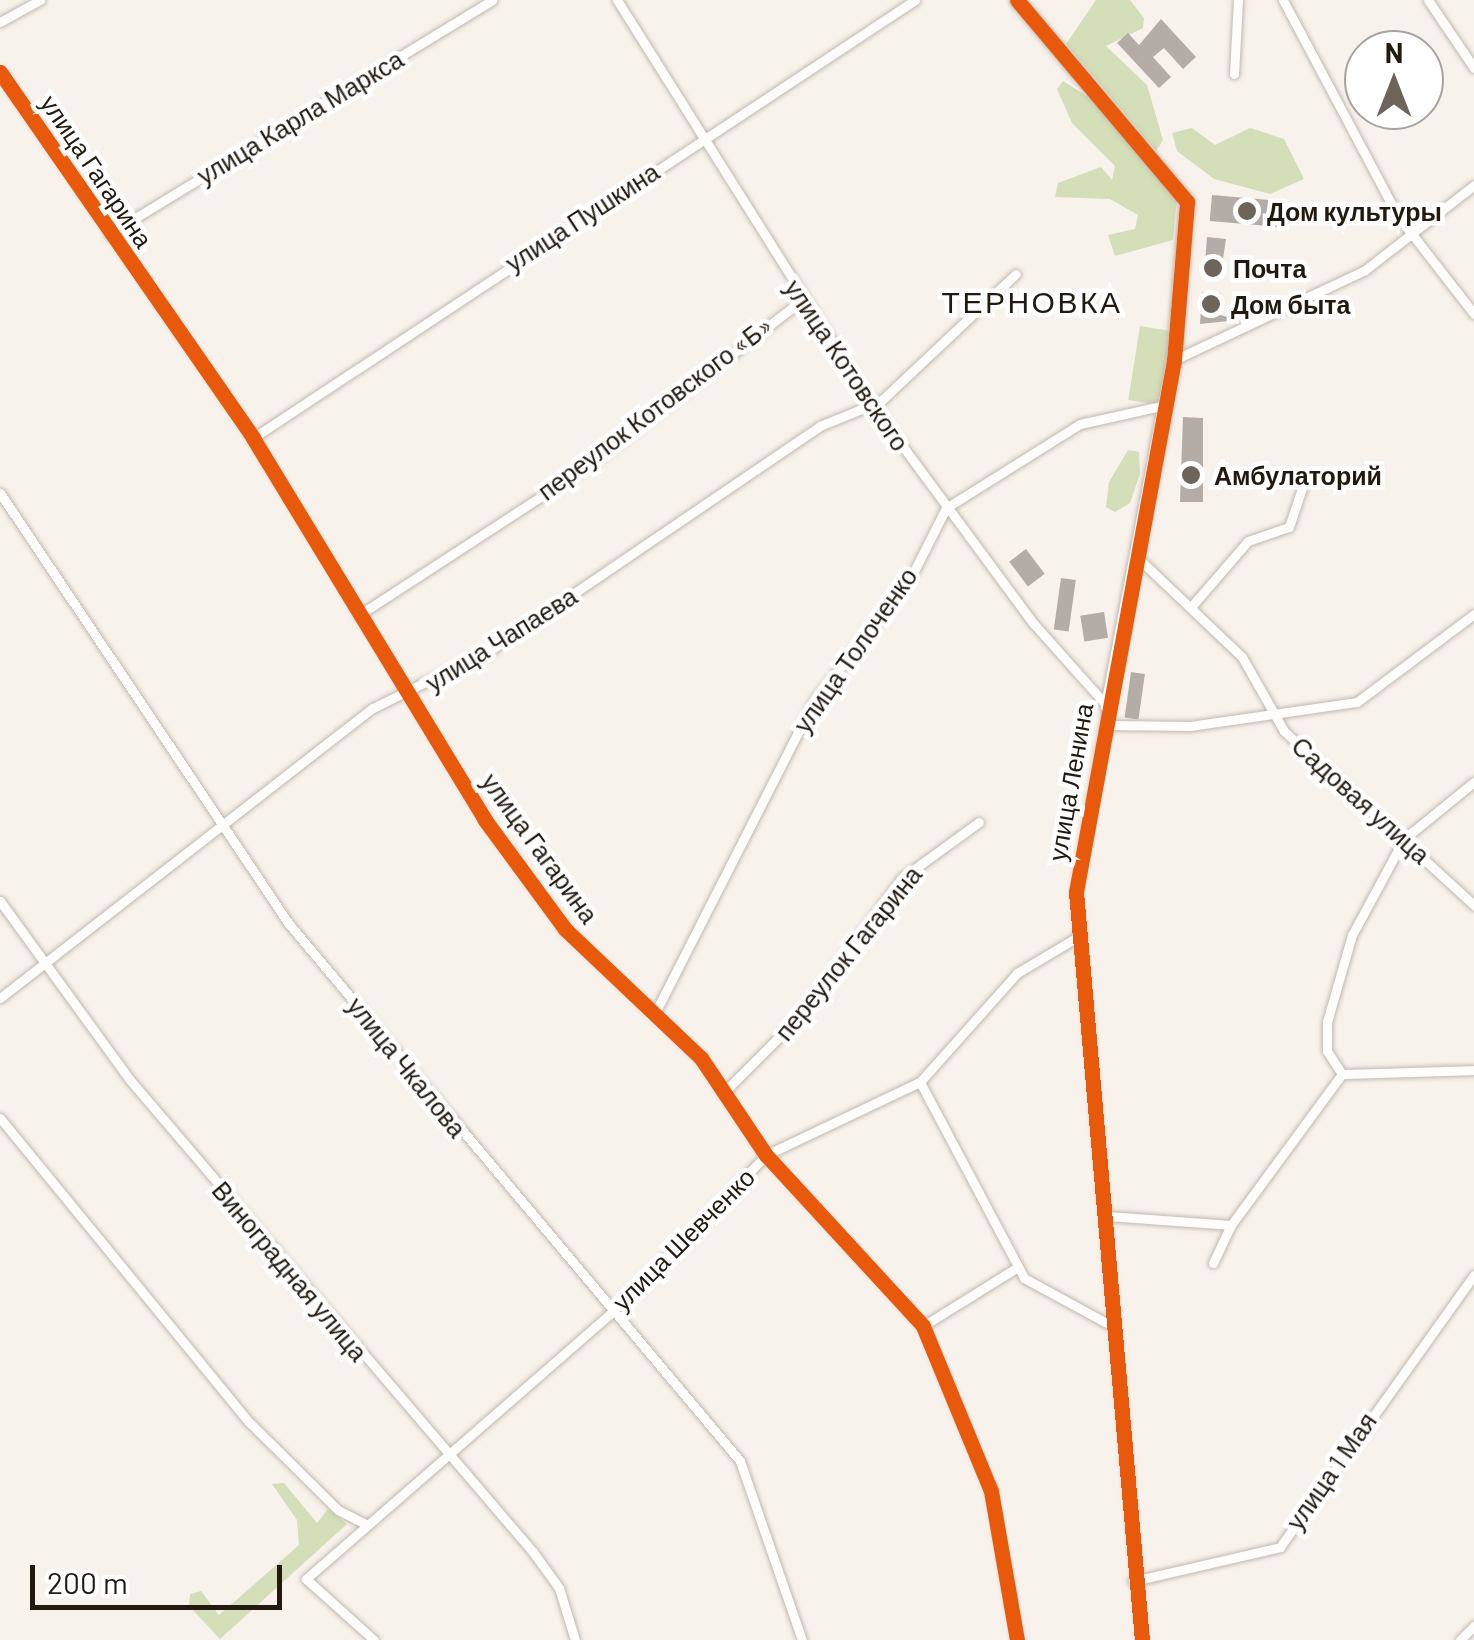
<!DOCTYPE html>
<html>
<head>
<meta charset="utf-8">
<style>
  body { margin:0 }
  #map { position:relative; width:1474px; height:1640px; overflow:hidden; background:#f8f2ec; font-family:Barlow,sans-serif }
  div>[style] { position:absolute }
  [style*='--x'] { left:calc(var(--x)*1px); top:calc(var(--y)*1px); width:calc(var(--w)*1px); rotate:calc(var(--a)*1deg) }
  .green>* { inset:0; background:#d4deb8; transform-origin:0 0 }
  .building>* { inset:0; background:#b4aca6; transform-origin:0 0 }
  .roads { filter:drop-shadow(0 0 2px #c0b9b1) drop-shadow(0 0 2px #c0b9b1) }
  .street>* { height:9px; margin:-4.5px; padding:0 4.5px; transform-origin:4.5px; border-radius:4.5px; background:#fefdfc }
  .secondary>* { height:14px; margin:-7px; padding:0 7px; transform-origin:7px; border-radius:7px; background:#fefdfc }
  .cycleway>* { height:15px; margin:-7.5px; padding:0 7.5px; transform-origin:7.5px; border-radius:7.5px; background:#e8590c }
  .dots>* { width:28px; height:28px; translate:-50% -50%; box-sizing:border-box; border:5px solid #fff; border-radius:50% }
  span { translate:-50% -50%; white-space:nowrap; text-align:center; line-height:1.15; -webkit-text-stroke:9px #fff; paint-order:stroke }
  .street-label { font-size:25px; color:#22190f }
  .poi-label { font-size:25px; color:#22190f; font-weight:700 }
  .left { translate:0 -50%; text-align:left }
  .quarter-label { font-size:30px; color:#22190f; letter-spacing:2.5px }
  .north { position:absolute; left:1344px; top:30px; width:100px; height:100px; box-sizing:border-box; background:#fff; border:2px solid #a7a39f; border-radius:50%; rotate:0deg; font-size:28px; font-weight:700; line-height:40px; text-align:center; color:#22190f }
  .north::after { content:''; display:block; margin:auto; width:35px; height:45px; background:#6d655c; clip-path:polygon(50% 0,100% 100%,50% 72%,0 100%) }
  .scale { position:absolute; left:30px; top:1565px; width:252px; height:45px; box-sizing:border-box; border:5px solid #22190f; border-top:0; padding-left:12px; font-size:30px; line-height:35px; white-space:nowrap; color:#22190f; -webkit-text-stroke:8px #fff; paint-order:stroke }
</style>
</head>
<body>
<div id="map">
  <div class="green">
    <div style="clip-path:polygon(1096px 0,1130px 0,1144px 18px,1143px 28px,1106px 46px,1147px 85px,1163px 140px,1156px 151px,1066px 44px)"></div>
    <div style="clip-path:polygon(1063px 81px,1101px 105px,1177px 198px,1173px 240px,1115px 256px,1108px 235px,1135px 229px,1138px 215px,1110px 199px,1055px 197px,1058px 183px,1101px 167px,1112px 180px,1115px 166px,1072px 123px,1057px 89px)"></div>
    <div style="clip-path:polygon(1192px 128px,1215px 145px,1250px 128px,1284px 139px,1304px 179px,1270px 194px,1214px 179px,1177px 151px,1172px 133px)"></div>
    <div style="left:1140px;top:326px;width:32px;height:75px;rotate:9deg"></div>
    <div style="clip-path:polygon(1128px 450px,1139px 452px,1140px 474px,1130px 503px,1115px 512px,1106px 507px,1109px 482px)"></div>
    <div style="clip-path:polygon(284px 1483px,317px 1523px,328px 1509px,347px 1524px,220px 1639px,189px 1606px,190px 1594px,201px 1591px,219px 1615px,299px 1545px,297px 1520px,272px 1484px)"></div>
  </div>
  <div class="building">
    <div style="clip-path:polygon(1161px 19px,1196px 57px,1183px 69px,1164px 48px,1153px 57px,1171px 77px,1159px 88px,1117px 43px,1128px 33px,1139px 45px)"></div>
    <div style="left:1212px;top:195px;width:72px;height:26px;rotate:5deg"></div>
    <div style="clip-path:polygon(1207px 237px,1226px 239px,1220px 279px,1204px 277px)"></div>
    <div style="clip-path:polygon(1202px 292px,1221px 293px,1220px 315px,1239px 320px,1200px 324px)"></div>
    <div style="clip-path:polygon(1183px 417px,1203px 418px,1203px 502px,1180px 502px)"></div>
    <div style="left:1026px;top:549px;width:31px;height:21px;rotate:53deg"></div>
    <div style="left:1061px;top:578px;width:15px;height:52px;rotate:8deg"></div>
    <div style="left:1104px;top:612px;width:26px;height:24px;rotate:81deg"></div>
    <div style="left:1131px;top:672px;width:14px;height:46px;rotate:8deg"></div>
  </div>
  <div class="roads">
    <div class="street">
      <div style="--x:617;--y:0;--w:480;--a:57.8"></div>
      <div style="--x:873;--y:406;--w:271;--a:53.6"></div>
      <div style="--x:1034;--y:624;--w:111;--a:48.3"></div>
      <div style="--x:1108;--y:707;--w:188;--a:99.8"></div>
      <div style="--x:1076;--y:892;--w:751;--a:84.96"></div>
      <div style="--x:1283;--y:0;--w:245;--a:62"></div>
      <div style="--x:1398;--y:216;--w:124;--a:52.2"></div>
      <div style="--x:1428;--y:0;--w:82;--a:55.9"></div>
      <div style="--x:0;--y:22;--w:46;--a:-28.8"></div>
      <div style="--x:0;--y:72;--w:445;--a:55.3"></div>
      <div style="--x:253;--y:438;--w:447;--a:58.7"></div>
      <div style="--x:485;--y:820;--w:135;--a:53.7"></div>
      <div style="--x:565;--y:929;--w:187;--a:43.5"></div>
      <div style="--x:701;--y:1058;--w:117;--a:56.2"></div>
      <div style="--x:766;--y:1155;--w:232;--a:47.4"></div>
      <div style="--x:923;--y:1326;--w:178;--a:67.6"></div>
      <div style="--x:991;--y:1491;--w:151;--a:80.1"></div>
      <div style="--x:1234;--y:74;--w:74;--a:-86.9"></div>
      <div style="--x:109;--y:234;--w:449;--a:-31.4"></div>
      <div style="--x:1174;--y:360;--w:211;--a:-25.2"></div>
      <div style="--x:1365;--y:270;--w:138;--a:-37.9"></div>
      <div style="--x:253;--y:438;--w:794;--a:-33.49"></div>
      <div style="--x:0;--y:493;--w:519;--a:56.16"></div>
      <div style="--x:289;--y:924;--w:701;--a:49.97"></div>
      <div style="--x:740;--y:1461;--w:189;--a:70.9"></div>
      <div style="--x:1137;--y:557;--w:145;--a:43.6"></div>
      <div style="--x:1242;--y:657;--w:85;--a:60.4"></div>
      <div style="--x:1284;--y:731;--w:258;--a:42.5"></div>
      <div style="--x:1191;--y:607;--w:87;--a:-49.2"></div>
      <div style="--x:1248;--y:541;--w:43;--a:-18.9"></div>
      <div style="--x:1289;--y:527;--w:41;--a:-71.6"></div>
      <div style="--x:359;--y:615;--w:273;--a:-33.1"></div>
      <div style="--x:588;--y:466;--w:269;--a:-37.8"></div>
      <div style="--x:1106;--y:725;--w:84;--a:0.7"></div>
      <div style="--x:1190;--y:726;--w:169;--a:-8.2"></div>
      <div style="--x:1357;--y:702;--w:146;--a:-36.9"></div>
      <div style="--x:0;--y:901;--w:221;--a:54"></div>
      <div style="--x:130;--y:1080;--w:621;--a:49.51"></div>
      <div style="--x:533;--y:1552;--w:44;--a:54.2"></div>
      <div style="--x:559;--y:1588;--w:54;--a:72.9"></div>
      <div style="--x:0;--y:998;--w:472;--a:-37.9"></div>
      <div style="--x:373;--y:708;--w:133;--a:-26.4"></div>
      <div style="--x:492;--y:649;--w:397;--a:-34.2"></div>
      <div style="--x:820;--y:426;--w:66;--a:-22.3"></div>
      <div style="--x:881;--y:401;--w:185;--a:-43.3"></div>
      <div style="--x:655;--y:1013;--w:350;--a:-63"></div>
      <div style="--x:814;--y:701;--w:155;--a:-51.8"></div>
      <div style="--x:910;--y:579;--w:80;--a:-63.1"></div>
      <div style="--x:946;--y:508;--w:158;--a:-32.1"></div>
      <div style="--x:1080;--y:424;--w:88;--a:-12.5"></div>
      <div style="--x:1342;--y:1074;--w:27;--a:-123"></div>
      <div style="--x:1327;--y:1051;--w:29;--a:-90"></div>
      <div style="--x:1327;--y:1022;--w:91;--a:-74"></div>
      <div style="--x:1352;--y:935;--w:109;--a:-61.6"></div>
      <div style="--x:1404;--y:839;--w:90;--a:-39.2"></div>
      <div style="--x:920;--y:1082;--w:222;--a:62"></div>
      <div style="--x:1024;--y:1278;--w:100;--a:28.6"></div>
      <div style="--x:724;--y:1092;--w:105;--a:-45"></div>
      <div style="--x:798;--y:1018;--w:174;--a:-53.4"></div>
      <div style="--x:902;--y:878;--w:95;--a:-36"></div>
      <div style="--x:0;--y:1118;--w:393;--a:50.7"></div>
      <div style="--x:249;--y:1422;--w:125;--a:44.7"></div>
      <div style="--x:338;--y:1510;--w:33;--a:27"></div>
      <div style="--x:1108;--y:1216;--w:123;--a:4.2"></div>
      <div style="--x:1231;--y:1225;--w:187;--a:-53.7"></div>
      <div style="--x:1342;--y:1074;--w:132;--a:-1.7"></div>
      <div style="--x:1213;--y:1263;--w:42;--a:-64.7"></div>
      <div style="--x:923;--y:1326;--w:110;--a:-31.9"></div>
      <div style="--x:1133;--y:1581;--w:151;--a:-13"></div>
      <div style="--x:1280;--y:1547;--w:334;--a:-54.5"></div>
      <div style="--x:374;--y:1640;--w:91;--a:-138.1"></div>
      <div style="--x:306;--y:1579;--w:405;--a:-41.1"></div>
      <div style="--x:611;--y:1313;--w:221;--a:-45.5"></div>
      <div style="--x:766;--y:1155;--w:170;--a:-25.4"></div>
      <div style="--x:920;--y:1082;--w:146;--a:-48.3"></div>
      <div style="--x:1017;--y:973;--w:72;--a:-30.8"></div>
      <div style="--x:1460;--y:1640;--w:20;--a:-45"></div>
    </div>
    <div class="secondary">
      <div style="--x:1017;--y:0;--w:264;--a:49.9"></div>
      <div style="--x:1187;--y:202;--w:159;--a:94.7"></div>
      <div style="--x:1174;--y:360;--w:353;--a:100.8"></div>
    </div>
  </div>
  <div class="cycleway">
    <div style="--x:1017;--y:0;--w:264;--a:49.9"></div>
    <div style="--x:1187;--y:202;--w:159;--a:94.7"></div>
    <div style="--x:1174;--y:360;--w:541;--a:100.44"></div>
    <div style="--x:1076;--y:892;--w:751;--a:84.96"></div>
    <div style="--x:0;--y:72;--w:445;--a:55.3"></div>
    <div style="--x:253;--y:438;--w:447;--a:58.7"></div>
    <div style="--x:485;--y:820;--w:135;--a:53.7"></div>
    <div style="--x:565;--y:929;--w:187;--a:43.5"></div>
    <div style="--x:701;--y:1058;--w:117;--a:56.2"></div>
    <div style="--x:766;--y:1155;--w:232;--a:47.4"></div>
    <div style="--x:923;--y:1326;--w:178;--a:67.6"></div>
    <div style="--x:991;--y:1491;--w:151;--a:80.1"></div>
  </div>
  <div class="dots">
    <div style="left:1247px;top:211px;background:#6d655c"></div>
    <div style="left:1213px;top:268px;background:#6d655c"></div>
    <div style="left:1211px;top:304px;background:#6d655c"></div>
    <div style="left:1191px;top:475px;background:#6d655c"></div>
  </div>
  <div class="street-label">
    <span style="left:300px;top:117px;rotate:-31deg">улица Карла Маркса</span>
    <span style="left:97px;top:171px;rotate:56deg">улица Гагарина</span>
    <span style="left:582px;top:217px;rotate:-33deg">улица Пушкина</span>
    <span style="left:847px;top:365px;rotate:56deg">улица Котовского</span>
    <span style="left:655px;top:408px;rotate:-37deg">переулок Котовского «Б»</span>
    <span style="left:501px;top:639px;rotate:-32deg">улица Чапаева</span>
    <span style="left:855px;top:650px;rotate:-55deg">улица Толоченко</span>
    <span style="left:1070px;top:782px;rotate:-80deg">улица Ленина</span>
    <span style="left:1361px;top:800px;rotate:42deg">Садовая улица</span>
    <span style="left:540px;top:848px;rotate:54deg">улица Гагарина</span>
    <span style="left:848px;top:953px;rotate:-51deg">переулок Гагарина</span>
    <span style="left:407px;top:1067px;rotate:51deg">улица Чкалова</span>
    <span style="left:683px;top:1239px;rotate:-45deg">улица Шевченко</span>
    <span style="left:290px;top:1271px;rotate:50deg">Виноградная улица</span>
    <span style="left:1331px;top:1471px;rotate:-55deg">улица 1 Мая</span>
  </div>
  <div class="poi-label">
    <span class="left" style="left:1267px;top:211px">Дом культуры</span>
    <span class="left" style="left:1233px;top:268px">Почта</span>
    <span class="left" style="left:1231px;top:304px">Дом быта</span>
    <span class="left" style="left:1214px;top:475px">Амбулаторий</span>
  </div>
  <div class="quarter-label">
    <span style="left:1032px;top:301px">ТЕРНОВКА</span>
  </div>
  <div class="north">N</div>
  <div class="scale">200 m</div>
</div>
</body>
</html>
